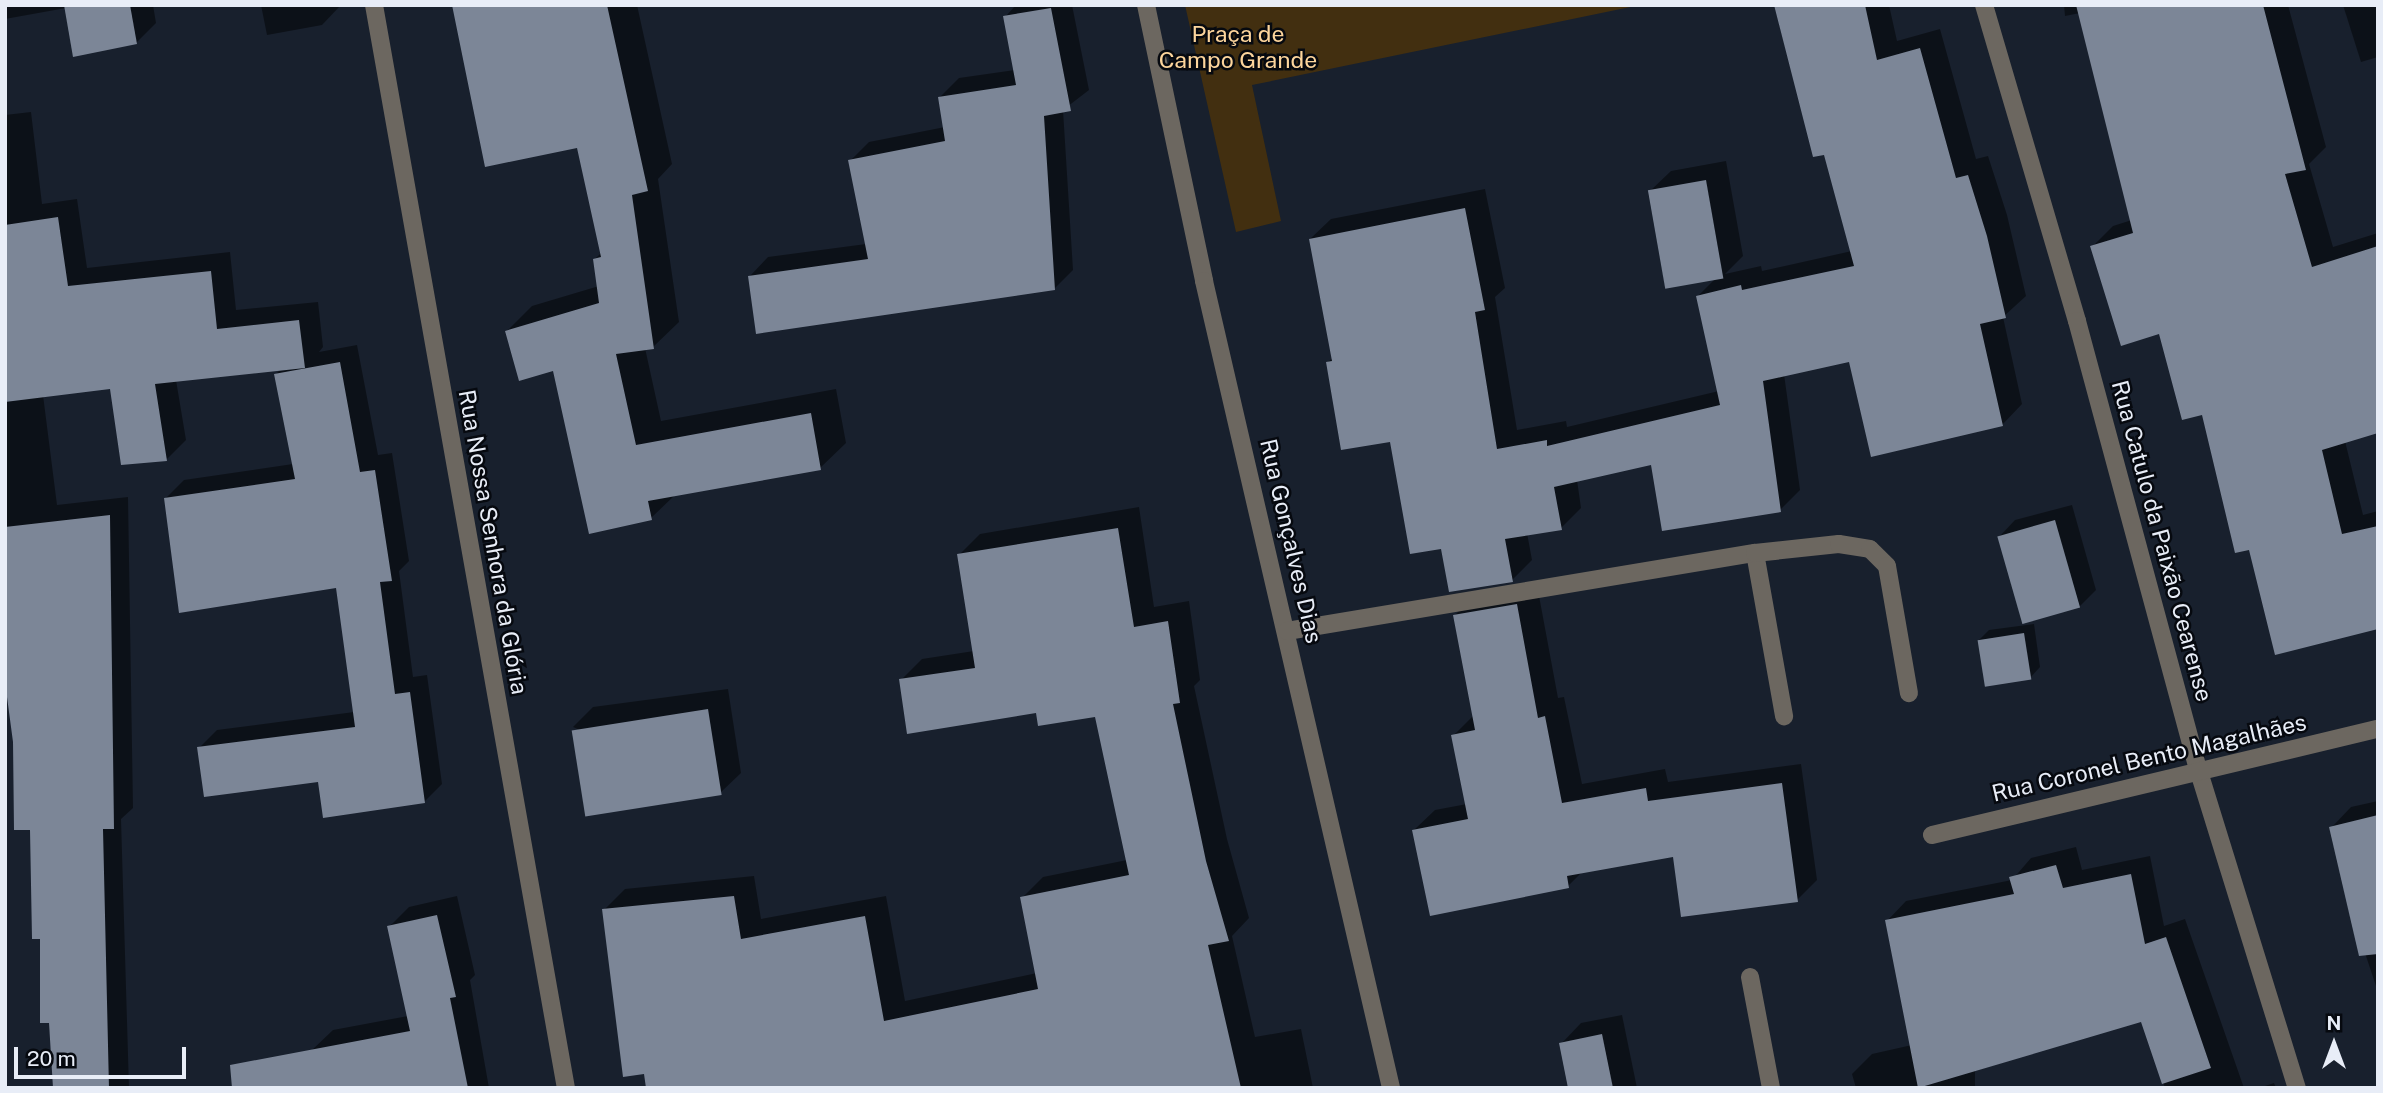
<!DOCTYPE html>
<html>
<head>
<meta charset="utf-8">
<style>
  body { margin:0 }
  #map { position:relative; width:2383px; height:1093px; overflow:hidden; background:#18202d; font-family:"Public Sans",sans-serif }
  div>[style] { position:absolute }
  [style*='--x'] { left:calc(var(--x)*1px); top:calc(var(--y)*1px); width:calc(var(--w)*1px); rotate:calc(var(--a)*1deg) }
  .green>* { inset:0; background:#422f10 }
  .shadow>* { inset:0; background:#0007 }
  .building>* { inset:0; background:#7c8697; transform-origin:0 0 }
  .minor>* { height:18px; margin:-9px; padding:0 9px; transform-origin:9px; border-radius:9px; background:#6c6760 }
  span { translate:-50% -50%; white-space:nowrap; text-align:center; line-height:1.15; -webkit-text-stroke:5px #06090f; paint-order:stroke }
  .park-label { font-size:23px; color:#fdd59c }
  .street-label { font-size:23px; color:#e8edf7 }
  .frame { position:absolute; inset:0; border:7px solid #e8edf7; pointer-events:none }
  .north { position:absolute; left:2299px; top:1009px; width:70px; height:70px; -webkit-text-stroke:5px #06090f; paint-order:stroke; rotate:0deg; font-size:19px; font-weight:700; line-height:28px; text-align:center; color:#e8edf7 }
  .north::after { content:''; display:block; margin:auto; width:24px; height:32px; background:#e8edf7; clip-path:polygon(50% 0,100% 100%,50% 72%,0 100%) }
  .scale { position:absolute; left:14px; top:1047px; width:172px; height:32px; box-sizing:border-box; border:4px solid #e8edf7; border-top:0; padding-left:9px; font-size:21px; line-height:24px; white-space:nowrap; color:#e8edf7; -webkit-text-stroke:5px #06090f; paint-order:stroke }
</style>
</head>
<body>
<div id="map">
  <div class="green">
    <div style="clip-path:polygon(1185px 5px,1640px 5px,1252px 85px,1281px 221px,1236px 232px)"></div>
  </div>
  <div class="shadow">
    <div style="clip-path:polygon(5px 5px,153px 5px,156px 23px,136px 43px,66px 8px,5px 19px)"></div>
    <div style="clip-path:polygon(261px 5px,341px 5px,322px 25px,267px 35px)"></div>
    <div style="clip-path:polygon(454px 5px,637px 5px,672px 164px,658px 179px,679px 322px,653px 347px,645px 348px,661px 421px,836px 389px,846px 443px,820px 468px,675px 495px,651px 518px,554px 369px,507px 331px,532px 306px,599px 286px,595px 259px,602px 252px,578px 146px)"></div>
    <div style="clip-path:polygon(1016px 5px,1072px 5px,1089px 90px,1063px 110px,1073px 270px,1054px 289px,750px 276px,768px 257px,866px 244px,850px 161px,869px 142px,945px 127px,940px 97px,959px 78px,1015px 70px,1005px 17px)"></div>
    <div style="clip-path:polygon(1774px 5px,1889px 5px,1897px 41px,1940px 29px,1976px 159px,1988px 156px,2007px 215px,2026px 296px,2003px 317px,2022px 404px,2002px 425px,1850px 360px,1784px 374px,1800px 490px,1780px 510px,1653px 463px,1577px 480px,1581px 508px,1561px 528px,1527px 533px,1532px 560px,1512px 580px,1443px 547px,1392px 440px,1328px 362px,1334px 357px,1310px 239px,1331px 219px,1485px 189px,1505px 288px,1495px 297px,1517px 430px,1566px 421px,1567px 427px,1719px 391px,1698px 296px,1717px 277px,1650px 191px,1671px 171px,1726px 161px,1743px 256px,1725px 274px,1761px 266px,1762px 271px,1852px 251px,1825px 152px,1814px 155px)"></div>
    <div style="clip-path:polygon(2064px 5px,2288px 5px,2326px 147px,2309px 164px,2333px 247px,2378px 233px,2378px 431px,2345px 441px,2363px 515px,2378px 511px,2378px 627px,2250px 548px,2203px 413px,2160px 332px,2092px 247px,2113px 226px,2132px 220px,2080px 13px,2065px 16px)"></div>
    <div style="clip-path:polygon(2343px 5px,2378px 5px,2378px 57px,2361px 62px)"></div>
    <div style="clip-path:polygon(31px 112px,42px 204px,77px 199px,87px 268px,230px 252px,236px 310px,318px 302px,323px 347px,319px 352px,357px 345px,378px 455px,392px 453px,409px 561px,399px 571px,413px 677px,427px 675px,442px 784px,424px 802px,199px 748px,217px 730px,354px 712px,337px 586px,166px 498px,184px 480px,293px 464px,275px 375px,281px 369px,176px 380px,186px 440px,167px 459px,111px 387px,43px 395px,57px 505px,128px 497px,133px 808px,121px 819px,129px 1088px,55px 1088px,31px 828px,5px 667px,5px 115px)"></div>
    <div style="clip-path:polygon(2072px 505px,2096px 590px,2079px 607px,1999px 537px,2015px 520px)"></div>
    <div style="clip-path:polygon(1139px 507px,1154px 607px,1189px 601px,1200px 680px,1194px 686px,1227px 839px,1249px 918px,1232px 936px,1255px 1037px,1301px 1029px,1313px 1088px,648px 1088px,604px 910px,625px 889px,754px 876px,761px 919px,886px 896px,905px 1001px,1037px 973px,1022px 898px,1043px 877px,1127px 860px,1096px 715px,1037px 711px,901px 680px,922px 659px,974px 651px,959px 555px,980px 534px)"></div>
    <div style="clip-path:polygon(1537px 585px,1558px 698px,1564px 697px,1582px 784px,1665px 769px,1668px 782px,1801px 764px,1817px 880px,1797px 900px,1674px 855px,1583px 871px,1568px 886px,1414px 830px,1435px 810px,1467px 804px,1453px 736px,1474px 715px,1455px 615px,1475px 595px)"></div>
    <div style="clip-path:polygon(2034px 624px,2040px 667px,2030px 678px,1979px 640px,1989px 630px)"></div>
    <div style="clip-path:polygon(728px 689px,741px 773px,720px 793px,573px 727px,593px 707px)"></div>
    <div style="clip-path:polygon(2378px 801px,2378px 992px,2351px 911px,2331px 828px,2351px 807px)"></div>
    <div style="clip-path:polygon(2076px 847px,2082px 870px,2150px 856px,2164px 926px,2185px 919px,2244px 1088px,2165px 1088px,2142px 1020px,1975px 1071px,1975px 1088px,1856px 1088px,1852px 1074px,1872px 1054px,1912px 1045px,1887px 921px,1906px 901px,2012px 880px,2031px 858px)"></div>
    <div style="clip-path:polygon(457px 896px,475px 975px,470px 980px,489px 1088px,320px 1088px,312px 1050px,333px 1030px,408px 1016px,389px 927px,409px 907px)"></div>
    <div style="clip-path:polygon(1622px 1015px,1637px 1088px,1570px 1088px,1561px 1044px,1581px 1023px)"></div>
    <div style="clip-path:polygon(2274px 1083px,2276px 1088px,2259px 1088px)"></div>
  </div>
  <div class="building">
    <div style="clip-path:polygon(64px 5px,130px 5px,137px 44px,73px 57px)"></div>
    <div style="clip-path:polygon(452px 5px,607px 5px,648px 191px,632px 195px,654px 349px,616px 354px,636px 445px,811px 413px,821px 470px,648px 501px,652px 520px,589px 534px,553px 371px,519px 381px,505px 331px,599px 303px,593px 259px,601px 257px,577px 148px,485px 167px)"></div>
    <div style="clip-path:polygon(1774px 5px,1865px 5px,1877px 60px,1920px 48px,1956px 178px,1968px 175px,1987px 236px,2006px 318px,1980px 324px,2003px 426px,1871px 457px,1849px 362px,1763px 381px,1781px 512px,1662px 531px,1651px 465px,1554px 487px,1562px 530px,1505px 539px,1513px 582px,1449px 592px,1441px 549px,1410px 554px,1390px 442px,1341px 450px,1326px 362px,1332px 361px,1309px 239px,1465px 208px,1485px 310px,1475px 312px,1497px 449px,1547px 440px,1547px 446px,1720px 405px,1696px 296px,1741px 285px,1742px 290px,1854px 266px,1824px 155px,1813px 157px)"></div>
    <div style="clip-path:polygon(2076px 5px,2263px 5px,2306px 170px,2285px 174px,2312px 267px,2378px 246px,2378px 433px,2322px 450px,2342px 534px,2378px 526px,2378px 629px,2275px 655px,2249px 550px,2235px 553px,2202px 415px,2182px 420px,2159px 334px,2121px 346px,2090px 246px,2133px 233px)"></div>
    <div style="clip-path:polygon(1051px 8px,1071px 111px,1044px 116px,1055px 290px,756px 334px,748px 276px,868px 259px,848px 160px,945px 141px,938px 97px,1016px 85px,1003px 16px)"></div>
    <div style="left:1706px;top:180px;width:100px;height:59px;rotate:80deg"></div>
    <div style="clip-path:polygon(58px 217px,68px 286px,211px 271px,217px 329px,299px 320px,305px 368px,155px 384px,167px 461px,121px 465px,110px 389px,5px 402px,5px 225px)"></div>
    <div style="clip-path:polygon(340px 362px,360px 472px,375px 470px,392px 581px,380px 582px,395px 694px,410px 692px,425px 803px,323px 818px,318px 782px,204px 797px,197px 747px,355px 727px,336px 588px,179px 613px,164px 498px,295px 479px,274px 374px)"></div>
    <div style="clip-path:polygon(110px 515px,114px 829px,103px 829px,109px 1088px,53px 1088px,49px 1023px,40px 1023px,40px 939px,32px 939px,30px 830px,14px 830px,13px 742px,5px 682px,5px 527px)"></div>
    <div style="left:2055px;top:520px;width:91px;height:60px;rotate:74deg"></div>
    <div style="clip-path:polygon(1118px 528px,1134px 627px,1168px 621px,1180px 703px,1173px 704px,1206px 861px,1229px 941px,1208px 945px,1241px 1088px,646px 1088px,644px 1074px,623px 1077px,602px 909px,734px 896px,741px 939px,865px 916px,884px 1021px,1038px 989px,1020px 897px,1129px 875px,1095px 717px,1038px 726px,1036px 713px,907px 734px,899px 679px,975px 668px,957px 554px)"></div>
    <div style="clip-path:polygon(1517px 604px,1538px 718px,1545px 716px,1562px 803px,1646px 788px,1648px 801px,1782px 783px,1798px 902px,1681px 917px,1673px 857px,1567px 876px,1569px 888px,1430px 916px,1412px 830px,1468px 819px,1451px 735px,1475px 730px,1453px 615px)"></div>
    <div style="left:2024px;top:633px;width:47px;height:47px;rotate:81deg"></div>
    <div style="left:708px;top:709px;width:87px;height:138px;rotate:81deg"></div>
    <div style="clip-path:polygon(2378px 815px,2378px 954px,2359px 956px,2329px 827px)"></div>
    <div style="clip-path:polygon(2056px 865px,2063px 888px,2131px 874px,2145px 944px,2166px 937px,2211px 1068px,2162px 1084px,2141px 1022px,1918px 1088px,1885px 920px,2014px 894px,2009px 877px)"></div>
    <div style="clip-path:polygon(437px 915px,456px 997px,450px 998px,468px 1088px,232px 1088px,230px 1065px,410px 1031px,387px 926px)"></div>
    <div style="clip-path:polygon(1602px 1034px,1613px 1088px,1568px 1088px,1559px 1043px)"></div>
  </div>
  <div class="minor">
    <div style="--x:374;--y:5;--w:1100;--a:79.95"></div>
    <div style="--x:1146;--y:5;--w:282;--a:78.1"></div>
    <div style="--x:1204;--y:281;--w:828;--a:76.95"></div>
    <div style="--x:1984;--y:5;--w:329;--a:73.6"></div>
    <div style="--x:2077;--y:321;--w:467;--a:74.9"></div>
    <div style="--x:2199;--y:772;--w:331;--a:72.8"></div>
    <div style="--x:1755;--y:553;--w:166;--a:79.9"></div>
    <div style="--x:1287;--y:631;--w:474;--a:-9.5"></div>
    <div style="--x:1755;--y:553;--w:84;--a:-6.1"></div>
    <div style="--x:1839;--y:544;--w:31;--a:9"></div>
    <div style="--x:1870;--y:549;--w:24;--a:45"></div>
    <div style="--x:1887;--y:566;--w:129;--a:80.2"></div>
    <div style="--x:1932;--y:835;--w:458;--a:-13.4"></div>
    <div style="--x:1750;--y:977;--w:113;--a:79.3"></div>
  </div>
  <div class="park-label">
    <span style="left:1238px;top:47px">Praça de<br>Campo Grande</span>
  </div>
  <div class="street-label">
    <span style="left:1291px;top:541px;rotate:77deg">Rua Gonçalves Dias</span>
    <span style="left:2162px;top:541px;rotate:75deg">Rua Catulo da Paixão Cearense</span>
    <span style="left:493px;top:542px;rotate:80deg">Rua Nossa Senhora da Glória</span>
    <span style="left:2149px;top:758px;rotate:-13deg">Rua Coronel Bento Magalhães</span>
  </div>
  <div class="frame"></div>
  <div class="north">N</div>
  <div class="scale">20 m</div>
</div>
</body>
</html>
